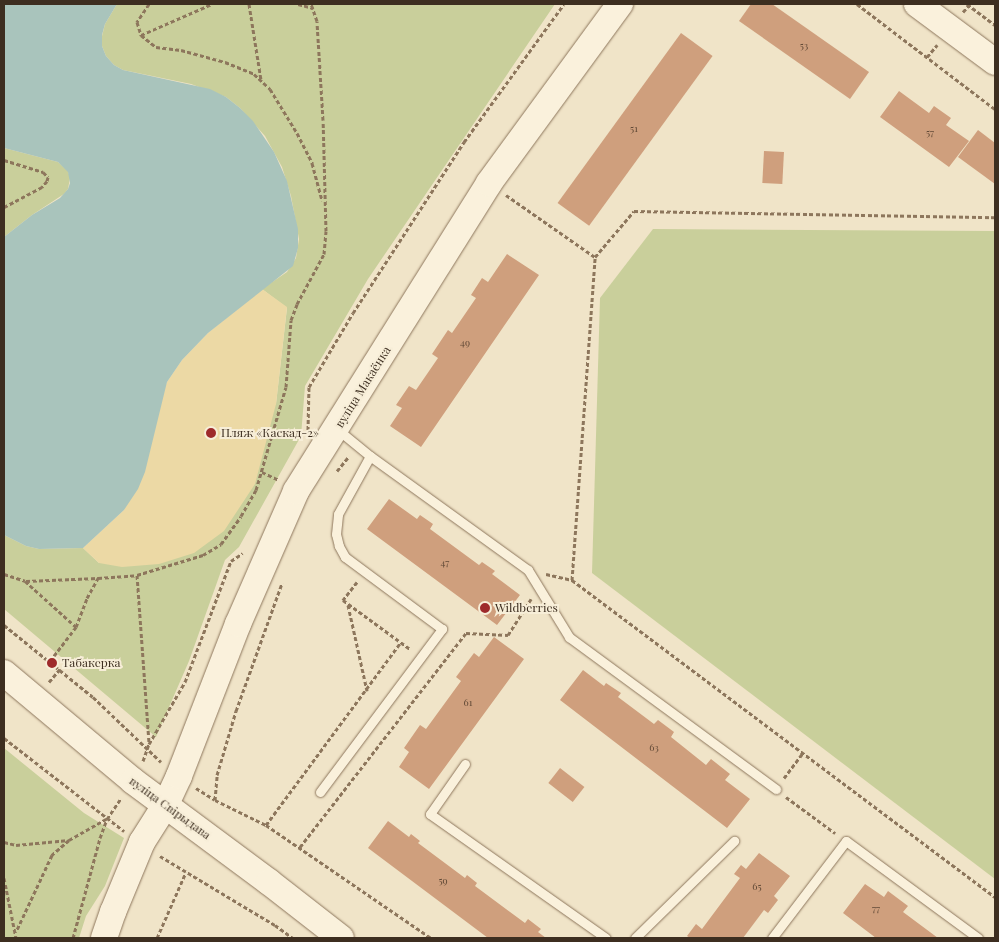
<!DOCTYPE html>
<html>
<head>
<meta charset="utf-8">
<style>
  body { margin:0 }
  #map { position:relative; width:999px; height:942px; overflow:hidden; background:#f0e4c8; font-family:"Playfair Display",serif }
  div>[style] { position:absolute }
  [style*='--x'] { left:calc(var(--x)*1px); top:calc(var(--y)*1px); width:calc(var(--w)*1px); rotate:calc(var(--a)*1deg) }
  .green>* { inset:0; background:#c9cf9b }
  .sand>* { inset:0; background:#ecd9a5 }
  .water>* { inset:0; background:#a9c4bc }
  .building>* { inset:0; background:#cf9f7d; transform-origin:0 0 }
  .path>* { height:3px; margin-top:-1.5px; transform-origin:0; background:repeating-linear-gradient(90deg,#8d765c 0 4px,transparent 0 6.5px) }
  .roads { filter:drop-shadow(0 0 1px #8d765c) drop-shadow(0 0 1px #8d765c) }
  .lane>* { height:9px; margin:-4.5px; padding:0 4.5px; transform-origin:4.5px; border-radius:4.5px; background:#faf1dc }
  .secondary>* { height:26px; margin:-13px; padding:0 13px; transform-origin:13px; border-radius:13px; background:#faf1dc }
  .dots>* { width:14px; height:14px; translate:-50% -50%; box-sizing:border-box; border:2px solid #f7eed8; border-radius:50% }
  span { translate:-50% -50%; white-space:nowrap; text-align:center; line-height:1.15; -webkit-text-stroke:4px #f7eed8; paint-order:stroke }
  .number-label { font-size:10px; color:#624a37 }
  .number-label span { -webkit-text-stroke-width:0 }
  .street-label { font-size:12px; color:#3d2e20 }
  .poi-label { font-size:12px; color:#3d2e20 }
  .left { translate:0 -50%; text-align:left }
  .frame { position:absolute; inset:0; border:5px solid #3d2e20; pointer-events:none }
</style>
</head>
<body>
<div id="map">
  <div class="green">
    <div style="clip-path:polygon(117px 4px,555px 4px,368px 279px,305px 386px,301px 436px,239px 547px,225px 560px,189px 661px,156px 737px,4px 609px,4px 535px,26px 546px,39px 549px,83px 548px,99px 563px,276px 404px,287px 308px,262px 289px,287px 272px,296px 258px,299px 239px,291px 196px,282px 167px,265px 136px,240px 108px,226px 97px,191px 84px,123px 70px,114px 65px,106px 56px,102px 46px,102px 36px,105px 24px)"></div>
    <div style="clip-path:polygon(4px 148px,58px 162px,68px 171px,70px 178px,68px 189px,64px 194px,32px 215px,4px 237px)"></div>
    <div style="clip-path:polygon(653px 229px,995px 231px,995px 879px,592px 573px,600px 298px)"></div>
    <div style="clip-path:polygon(4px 748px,84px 813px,124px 838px,105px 886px,86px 916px,79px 938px,4px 938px)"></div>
  </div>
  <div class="sand">
    <div style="clip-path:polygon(262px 289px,287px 307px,276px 404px,255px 484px,224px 531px,194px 553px,159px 564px,122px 567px,99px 563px,83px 548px,124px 510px,167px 382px,182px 360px,208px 333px)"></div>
  </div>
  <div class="water">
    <div style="clip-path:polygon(4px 4px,117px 4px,105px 24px,102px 35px,102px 46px,106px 56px,114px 65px,123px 70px,210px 89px,226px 97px,240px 108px,253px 121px,274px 152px,287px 181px,298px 229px,298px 248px,293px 266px,208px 333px,182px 360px,167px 382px,145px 472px,138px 489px,124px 510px,83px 548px,39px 549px,26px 546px,4px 535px,4px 237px,32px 215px,60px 198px,68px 189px,70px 183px,68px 172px,58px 162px,4px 148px)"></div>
  </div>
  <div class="building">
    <div style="clip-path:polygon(751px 4px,772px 4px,869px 72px,850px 99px,739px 21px)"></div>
    <div style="left:681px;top:33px;width:39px;height:210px;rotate:36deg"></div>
    <div style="clip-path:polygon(899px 91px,929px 113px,934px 106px,951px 118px,946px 125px,969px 141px,949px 167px,880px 117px)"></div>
    <div style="clip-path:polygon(978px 130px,995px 143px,995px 184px,958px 157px)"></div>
    <div style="left:764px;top:151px;width:20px;height:32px;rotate:3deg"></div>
    <div style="clip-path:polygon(507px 254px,539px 275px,421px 447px,390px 426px,402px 408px,396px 405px,409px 386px,416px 390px,438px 358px,432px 354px,448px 330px,452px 333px,476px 298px,471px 295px,482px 278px,488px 282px)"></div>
    <div style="clip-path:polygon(389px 499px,417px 519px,420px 515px,433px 524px,430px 529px,479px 565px,482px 562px,495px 571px,492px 574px,520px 595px,497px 625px,367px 529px)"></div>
    <div style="clip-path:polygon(494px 637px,524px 659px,429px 789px,399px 767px,409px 752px,404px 748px,420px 725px,426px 729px,461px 681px,456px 677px,474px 653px,479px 657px)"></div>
    <div style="clip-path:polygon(583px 670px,604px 686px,606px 683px,621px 693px,618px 697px,654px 724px,658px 720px,674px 732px,671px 737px,706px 765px,711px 759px,730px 774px,725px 780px,750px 799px,727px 828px,560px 700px)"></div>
    <div style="left:560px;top:768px;width:31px;height:19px;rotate:38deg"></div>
    <div style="clip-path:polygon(388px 821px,409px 837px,411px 834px,420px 841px,418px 843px,465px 878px,467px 875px,477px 883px,475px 886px,525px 923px,528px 919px,541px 929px,538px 932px,546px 938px,488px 938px,368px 848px)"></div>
    <div style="clip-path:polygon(759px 853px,790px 876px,774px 896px,778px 900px,768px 913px,764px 910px,743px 938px,690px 938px,687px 936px,696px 924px,702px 929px,740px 878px,734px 874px,741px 865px,746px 869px)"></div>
    <div style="clip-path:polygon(865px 884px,884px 897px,888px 891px,908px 906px,903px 912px,938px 938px,876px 938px,843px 913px)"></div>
  </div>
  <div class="path">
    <div style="--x:149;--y:4;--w:22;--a:124"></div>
    <div style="--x:137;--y:22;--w:14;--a:73"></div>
    <div style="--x:141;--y:35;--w:19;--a:39"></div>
    <div style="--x:156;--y:47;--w:25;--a:7"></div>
    <div style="--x:181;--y:50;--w:46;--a:15.3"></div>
    <div style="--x:225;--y:62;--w:31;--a:22"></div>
    <div style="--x:254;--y:74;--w:22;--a:43"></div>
    <div style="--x:270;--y:89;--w:52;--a:58.5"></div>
    <div style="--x:297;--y:133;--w:34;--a:63"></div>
    <div style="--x:312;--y:163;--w:39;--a:75"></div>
    <div style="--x:249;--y:4;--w:77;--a:81"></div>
    <div style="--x:298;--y:4;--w:16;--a:15"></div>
    <div style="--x:857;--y:4;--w:173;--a:37.3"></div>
    <div style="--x:967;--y:4;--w:35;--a:37"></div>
    <div style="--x:963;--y:12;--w:9;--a:-49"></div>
    <div style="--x:141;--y:35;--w:77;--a:-23.6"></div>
    <div style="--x:927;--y:57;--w:16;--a:-50"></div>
    <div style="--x:4;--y:160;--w:41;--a:17.1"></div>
    <div style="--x:43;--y:172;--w:7;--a:45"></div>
    <div style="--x:48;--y:177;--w:4;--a:104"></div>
    <div style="--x:47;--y:181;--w:8;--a:130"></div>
    <div style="--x:42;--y:187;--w:43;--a:152.2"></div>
    <div style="--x:506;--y:195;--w:108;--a:34.9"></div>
    <div style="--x:595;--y:257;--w:60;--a:-49.7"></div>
    <div style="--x:634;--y:211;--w:361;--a:1"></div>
    <div style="--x:308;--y:430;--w:43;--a:-88.7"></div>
    <div style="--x:309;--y:387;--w:86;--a:-59.3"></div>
    <div style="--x:353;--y:313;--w:204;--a:-57"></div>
    <div style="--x:464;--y:142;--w:170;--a:-54.1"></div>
    <div style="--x:337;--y:471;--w:19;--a:-51"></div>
    <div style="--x:262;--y:472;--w:19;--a:25"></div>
    <div style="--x:4;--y:574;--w:22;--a:18"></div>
    <div style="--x:25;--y:581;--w:69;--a:42"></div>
    <div style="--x:76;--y:627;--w:31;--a:-69"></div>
    <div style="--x:87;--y:598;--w:23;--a:-61"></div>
    <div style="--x:98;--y:578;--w:39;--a:-4"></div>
    <div style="--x:137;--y:575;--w:69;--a:-16.9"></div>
    <div style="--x:203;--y:555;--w:21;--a:-31"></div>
    <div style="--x:221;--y:544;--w:34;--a:-54"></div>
    <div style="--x:241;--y:516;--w:30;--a:-60"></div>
    <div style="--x:256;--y:490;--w:107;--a:-73.8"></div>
    <div style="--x:286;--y:387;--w:67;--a:-85.7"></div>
    <div style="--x:291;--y:320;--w:17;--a:-69"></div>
    <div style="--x:297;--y:304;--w:57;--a:-61.6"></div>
    <div style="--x:324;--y:254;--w:23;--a:-85"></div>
    <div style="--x:326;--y:231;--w:111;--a:-91.5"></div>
    <div style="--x:323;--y:120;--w:99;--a:-93.5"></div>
    <div style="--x:317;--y:21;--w:18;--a:-109"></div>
    <div style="--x:546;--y:574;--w:27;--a:13"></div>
    <div style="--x:572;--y:580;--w:529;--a:36.85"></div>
    <div style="--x:137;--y:575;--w:169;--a:85.9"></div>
    <div style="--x:572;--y:580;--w:324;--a:-85.9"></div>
    <div style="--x:26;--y:581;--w:72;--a:-2.4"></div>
    <div style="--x:357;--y:582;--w:23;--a:128"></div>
    <div style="--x:343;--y:600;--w:83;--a:36.2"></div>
    <div style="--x:348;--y:605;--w:88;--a:77.5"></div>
    <div style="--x:4;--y:625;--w:114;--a:39"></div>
    <div style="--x:93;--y:697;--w:94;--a:43.7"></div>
    <div style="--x:50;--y:661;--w:43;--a:-52.6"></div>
    <div style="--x:49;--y:682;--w:17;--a:-50"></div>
    <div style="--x:4;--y:738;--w:152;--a:37.8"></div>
    <div style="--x:143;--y:761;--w:18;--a:-71"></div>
    <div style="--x:149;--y:744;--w:72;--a:-59.9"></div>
    <div style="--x:185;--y:682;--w:129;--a:-69.2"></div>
    <div style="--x:231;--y:561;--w:14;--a:-34"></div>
    <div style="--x:784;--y:778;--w:31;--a:-53"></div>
    <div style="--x:196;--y:788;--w:22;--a:32"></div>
    <div style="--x:215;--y:800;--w:57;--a:26.1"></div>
    <div style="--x:266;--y:825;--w:200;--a:34.4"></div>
    <div style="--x:786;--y:797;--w:61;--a:36.3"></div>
    <div style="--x:215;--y:800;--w:25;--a:-85"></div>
    <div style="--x:217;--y:775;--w:67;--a:-73.5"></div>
    <div style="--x:236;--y:711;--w:136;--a:-70.2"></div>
    <div style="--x:266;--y:825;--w:227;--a:-53.6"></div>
    <div style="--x:69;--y:840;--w:43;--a:-29.6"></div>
    <div style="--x:4;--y:842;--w:12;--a:14"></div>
    <div style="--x:16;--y:845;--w:53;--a:-5.4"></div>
    <div style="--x:69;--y:840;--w:23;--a:139"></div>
    <div style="--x:52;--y:855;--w:85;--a:115.1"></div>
    <div style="--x:300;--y:847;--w:271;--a:-52.2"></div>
    <div style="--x:466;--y:633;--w:42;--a:2.7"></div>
    <div style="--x:508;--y:635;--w:43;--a:-57.4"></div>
    <div style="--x:160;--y:856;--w:134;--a:31"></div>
    <div style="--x:275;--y:925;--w:22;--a:36"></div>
    <div style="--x:4;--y:878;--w:61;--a:78.7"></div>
    <div style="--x:73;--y:938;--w:104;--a:-74.9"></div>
    <div style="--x:100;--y:838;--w:20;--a:-70"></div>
    <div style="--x:107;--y:819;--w:25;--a:-56"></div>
    <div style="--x:157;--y:938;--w:72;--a:-66.3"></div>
  </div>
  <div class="roads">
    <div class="lane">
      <div style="--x:337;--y:429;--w:43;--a:39.3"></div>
      <div style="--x:370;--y:456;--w:195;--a:35.8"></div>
      <div style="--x:528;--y:570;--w:79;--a:58.5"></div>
      <div style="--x:569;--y:637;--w:257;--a:36.3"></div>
      <div style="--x:465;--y:764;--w:61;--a:125"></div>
      <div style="--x:430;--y:814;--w:215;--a:35.2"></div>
      <div style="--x:320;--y:792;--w:204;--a:-53.2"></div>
      <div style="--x:442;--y:629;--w:121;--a:-143.4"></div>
      <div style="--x:345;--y:557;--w:13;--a:-119"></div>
      <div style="--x:339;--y:546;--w:12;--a:-104"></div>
      <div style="--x:336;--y:534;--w:20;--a:-84"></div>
      <div style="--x:338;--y:514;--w:66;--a:-61.1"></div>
      <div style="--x:635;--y:938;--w:139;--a:-44.4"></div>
      <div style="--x:772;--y:938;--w:122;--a:-52.7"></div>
      <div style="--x:846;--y:841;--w:164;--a:36.3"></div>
    </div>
    <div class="secondary">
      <div style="--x:917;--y:4;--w:97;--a:36.6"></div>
      <div style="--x:4;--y:673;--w:168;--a:39.9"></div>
      <div style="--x:133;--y:781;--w:169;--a:36.6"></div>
      <div style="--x:269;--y:882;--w:91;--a:37.9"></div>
      <div style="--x:104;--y:938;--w:28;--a:-71"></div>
      <div style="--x:113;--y:912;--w:76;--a:-67.5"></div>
      <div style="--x:142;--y:842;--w:45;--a:-57.7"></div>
      <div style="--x:166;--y:804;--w:31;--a:-65"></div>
      <div style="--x:179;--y:776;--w:163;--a:-68.8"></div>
      <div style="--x:238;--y:624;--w:145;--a:-66.4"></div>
      <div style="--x:296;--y:491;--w:363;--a:-57.9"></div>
      <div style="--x:489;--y:183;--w:222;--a:-53.8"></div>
    </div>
  </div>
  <div class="dots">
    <div style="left:211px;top:433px;background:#9e2a2b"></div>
    <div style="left:485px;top:608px;background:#9e2a2b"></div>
    <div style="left:52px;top:663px;background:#9e2a2b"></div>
  </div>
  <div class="number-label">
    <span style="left:804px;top:46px">53</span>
    <span style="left:634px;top:129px">51</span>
    <span style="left:930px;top:133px">57</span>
    <span style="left:465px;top:343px">49</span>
    <span style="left:445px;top:563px">47</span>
    <span style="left:468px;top:703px">61</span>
    <span style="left:654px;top:748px">63</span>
    <span style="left:443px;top:881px">59</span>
    <span style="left:757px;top:887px">65</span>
    <span style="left:876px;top:909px">77</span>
  </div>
  <div class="street-label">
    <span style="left:363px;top:387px;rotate:-58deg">вуліца Макаёнка</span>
    <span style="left:170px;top:808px;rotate:36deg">вуліца Свірыдава</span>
  </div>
  <div class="poi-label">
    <span class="left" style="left:221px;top:433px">Пляж «Каскад-2»</span>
    <span class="left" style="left:495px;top:608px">Wildberries</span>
    <span class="left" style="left:62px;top:663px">Табакерка</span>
  </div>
  <div class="frame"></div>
</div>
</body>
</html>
